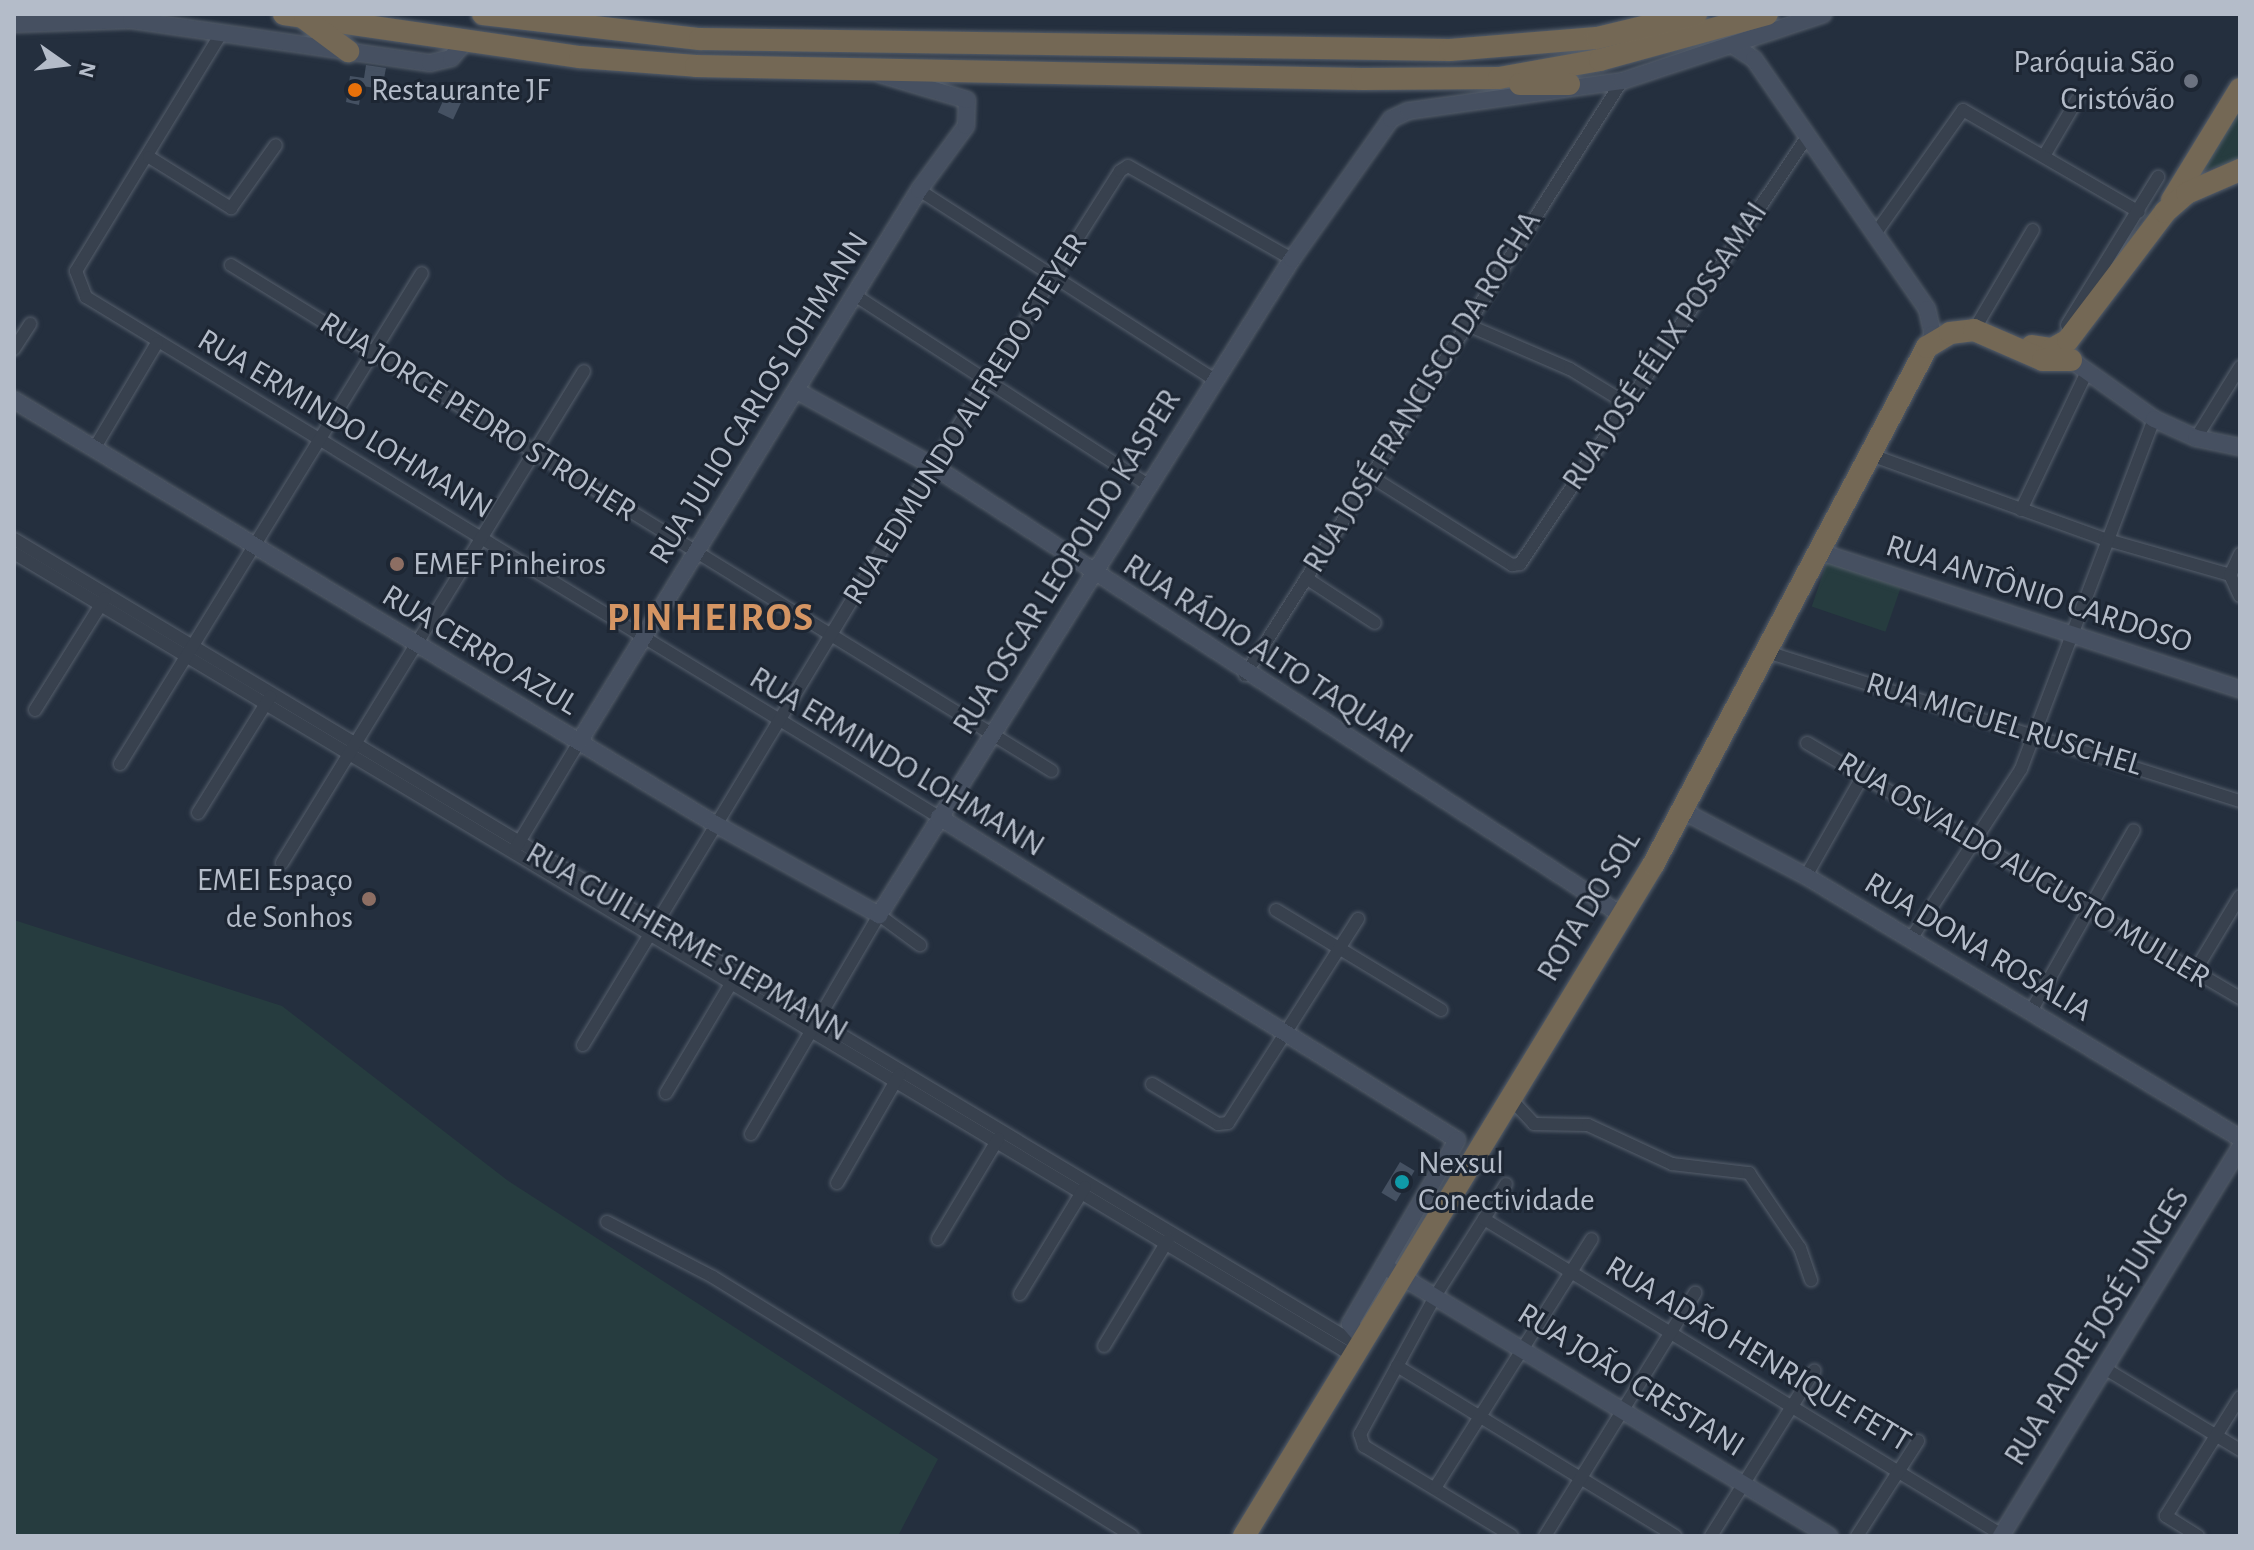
<!DOCTYPE html>
<html>
<head>
<meta charset="utf-8">
<style>
  body { margin:0 }
  #map { position:relative; width:2254px; height:1550px; overflow:hidden; background:#242f3e; font-family:"Alegreya Sans",sans-serif }
  div>[style] { position:absolute }
  [style*='--x'] { left:calc(var(--x)*1px); top:calc(var(--y)*1px); width:calc(var(--w)*1px); rotate:calc(var(--a)*1deg) }
  .green>* { inset:0; background:#263c3f; transform-origin:0 0 }
  .building>* { inset:0; background:#455162; transform-origin:0 0 }
  .roads { filter:drop-shadow(0 0 2px #565f6c) drop-shadow(0 0 2px #565f6c) }
  .street>* { height:12px; margin:-6px; padding:0 6px; transform-origin:6px; border-radius:6px; background:#38414e }
  .secondary>* { height:16px; margin:-8px; padding:0 8px; transform-origin:8px; border-radius:8px; background:#465061 }
  .highway>* { height:22px; margin:-11px; padding:0 11px; transform-origin:11px; border-radius:11px; background:#746855 }
  .dots>* { width:22px; height:22px; translate:-50% -50%; box-sizing:border-box; border:4px solid #1d2633; border-radius:50% }
  span { translate:-50% -50%; white-space:nowrap; text-align:center; line-height:1.15; -webkit-text-stroke:6px #1d2633; paint-order:stroke }
  .poi-label { font-size:32px; color:#b4bcc9 }
  .right { translate:-100% -50%; text-align:right }
  .left { translate:0 -50%; text-align:left }
  .street-label { font-size:32px; color:#b4bcc9 }
  .district-label { font-size:40px; color:#d59563; font-weight:700; letter-spacing:2px }
  .frame { position:absolute; inset:0; border:16px solid #b4bcc9; pointer-events:none }
  .north { position:absolute; left:24px; top:24px; width:80px; height:80px; -webkit-text-stroke:6px #1d2633; paint-order:stroke; rotate:104deg; font-size:22px; font-weight:700; line-height:32px; text-align:center; color:#b4bcc9 }
  .north::after { content:''; display:block; margin:auto; width:28px; height:36px; background:#b4bcc9; clip-path:polygon(50% 0,100% 100%,50% 72%,0 100%) }
</style>
</head>
<body>
<div id="map">
  <div class="green">
    <div style="clip-path:polygon(2240px 104px,2240px 160px,2196px 173px)"></div>
    <div style="left:1827px;top:562px;width:78px;height:47px;rotate:19deg"></div>
    <div style="clip-path:polygon(14px 920px,282px 1006px,507px 1180px,938px 1459px,898px 1536px,14px 1536px)"></div>
  </div>
  <div class="building">
    <div style="clip-path:polygon(366px 65px,386px 68px,382px 89px,362px 86px,359px 105px,346px 102px,350px 76px,364px 78px)"></div>
    <div style="left:450px;top:86px;width:17px;height:29px;rotate:25deg"></div>
    <div style="left:1400px;top:1162px;width:17px;height:36px;rotate:31deg"></div>
  </div>
  <div class="roads">
    <div class="street">
      <div style="--x:222;--y:32;--w:280;--a:121.4"></div>
      <div style="--x:76;--y:271;--w:28;--a:69"></div>
      <div style="--x:86;--y:297;--w:999;--a:31.37"></div>
      <div style="--x:2044;--y:156;--w:65;--a:-59.5"></div>
      <div style="--x:149;--y:157;--w:97;--a:31.9"></div>
      <div style="--x:231;--y:208;--w:77;--a:-54.5"></div>
      <div style="--x:919;--y:190;--w:352;--a:32.7"></div>
      <div style="--x:1875;--y:234;--w:152;--a:-54.6"></div>
      <div style="--x:1963;--y:110;--w:203;--a:30.1"></div>
      <div style="--x:231;--y:265;--w:964;--a:31.65"></div>
      <div style="--x:856;--y:296;--w:348;--a:32.9"></div>
      <div style="--x:1463;--y:323;--w:116;--a:23.3"></div>
      <div style="--x:1570;--y:369;--w:63;--a:31.4"></div>
      <div style="--x:2067;--y:325;--w:174;--a:-58.4"></div>
      <div style="--x:1974;--y:330;--w:116;--a:-59.5"></div>
      <div style="--x:14;--y:349;--w:30;--a:-57"></div>
      <div style="--x:2196;--y:438;--w:84;--a:-58.2"></div>
      <div style="--x:94;--y:449;--w:123;--a:-59.3"></div>
      <div style="--x:1871;--y:455;--w:248;--a:19.8"></div>
      <div style="--x:2104;--y:539;--w:131;--a:15.9"></div>
      <div style="--x:1370;--y:476;--w:168;--a:32.1"></div>
      <div style="--x:1512;--y:565;--w:8;--a:-7"></div>
      <div style="--x:1520;--y:564;--w:514;--a:-56.09"></div>
      <div style="--x:2021;--y:510;--w:151;--a:-64.5"></div>
      <div style="--x:14;--y:539;--w:1569;--a:30.94"></div>
      <div style="--x:14;--y:553;--w:1561;--a:30.95"></div>
      <div style="--x:2240;--y:554;--w:23;--a:115"></div>
      <div style="--x:2230;--y:575;--w:23;--a:65"></div>
      <div style="--x:1306;--y:578;--w:82;--a:33.1"></div>
      <div style="--x:1767;--y:652;--w:496;--a:17.5"></div>
      <div style="--x:1245;--y:675;--w:704;--a:-57.6"></div>
      <div style="--x:35;--y:710;--w:132;--a:-58"></div>
      <div style="--x:1807;--y:743;--w:503;--a:30.49"></div>
      <div style="--x:120;--y:764;--w:576;--a:-58.41"></div>
      <div style="--x:198;--y:813;--w:137;--a:-58.2"></div>
      <div style="--x:515;--y:849;--w:125;--a:-59.1"></div>
      <div style="--x:282;--y:863;--w:577;--a:-58.46"></div>
      <div style="--x:1806;--y:876;--w:120;--a:-60.4"></div>
      <div style="--x:1276;--y:910;--w:193;--a:31.2"></div>
      <div style="--x:1911;--y:939;--w:202;--a:-57.1"></div>
      <div style="--x:2021;--y:769;--w:374;--a:-69.2"></div>
      <div style="--x:2195;--y:971;--w:87;--a:-59"></div>
      <div style="--x:2030;--y:1013;--w:210;--a:-60.4"></div>
      <div style="--x:583;--y:1045;--w:677;--a:-58.85"></div>
      <div style="--x:933;--y:466;--w:349;--a:-57.6"></div>
      <div style="--x:1120;--y:171;--w:9;--a:-32"></div>
      <div style="--x:1128;--y:166;--w:189;--a:29.6"></div>
      <div style="--x:1152;--y:1084;--w:77;--a:31.2"></div>
      <div style="--x:1218;--y:1124;--w:10;--a:-6"></div>
      <div style="--x:1228;--y:1123;--w:242;--a:-57.5"></div>
      <div style="--x:666;--y:1093;--w:137;--a:-59.3"></div>
      <div style="--x:1510;--y:1098;--w:35;--a:47"></div>
      <div style="--x:1534;--y:1124;--w:54;--a:1.1"></div>
      <div style="--x:1588;--y:1125;--w:93;--a:24.9"></div>
      <div style="--x:1672;--y:1164;--w:78;--a:6.7"></div>
      <div style="--x:1749;--y:1173;--w:91;--a:55.8"></div>
      <div style="--x:1800;--y:1248;--w:34;--a:71"></div>
      <div style="--x:751;--y:1134;--w:254;--a:-59.7"></div>
      <div style="--x:879;--y:915;--w:51;--a:36.2"></div>
      <div style="--x:837;--y:1183;--w:125;--a:-60.1"></div>
      <div style="--x:1506;--y:1184;--w:129;--a:122.3"></div>
      <div style="--x:1437;--y:1293;--w:161;--a:118.6"></div>
      <div style="--x:1360;--y:1434;--w:13;--a:72"></div>
      <div style="--x:1364;--y:1446;--w:173;--a:31.3"></div>
      <div style="--x:1484;--y:1219;--w:607;--a:31.38"></div>
      <div style="--x:607;--y:1222;--w:119;--a:27.4"></div>
      <div style="--x:713;--y:1277;--w:493;--a:31.7"></div>
      <div style="--x:938;--y:1239;--w:117;--a:-59"></div>
      <div style="--x:1020;--y:1294;--w:125;--a:-58.7"></div>
      <div style="--x:1104;--y:1346;--w:124;--a:-58.9"></div>
      <div style="--x:1397;--y:1366;--w:326;--a:31.4"></div>
      <div style="--x:2104;--y:1368;--w:159;--a:31.1"></div>
      <div style="--x:1435;--y:1488;--w:294;--a:-57.8"></div>
      <div style="--x:1545;--y:1536;--w:286;--a:-58.3"></div>
      <div style="--x:1711;--y:1536;--w:195;--a:-58"></div>
      <div style="--x:1857;--y:1536;--w:113;--a:-57.3"></div>
      <div style="--x:2198;--y:1536;--w:38;--a:-148"></div>
      <div style="--x:2166;--y:1516;--w:140;--a:-58.1"></div>
    </div>
    <div class="secondary">
      <div style="--x:14;--y:24;--w:117;--a:-2"></div>
      <div style="--x:131;--y:20;--w:302;--a:8.2"></div>
      <div style="--x:430;--y:63;--w:22;--a:-13"></div>
      <div style="--x:451;--y:58;--w:21;--a:-49"></div>
      <div style="--x:1734;--y:46;--w:24;--a:33"></div>
      <div style="--x:1754;--y:59;--w:304;--a:55.3"></div>
      <div style="--x:1927;--y:309;--w:26;--a:77"></div>
      <div style="--x:1933;--y:334;--w:14;--a:115"></div>
      <div style="--x:2071;--y:360;--w:102;--a:35.4"></div>
      <div style="--x:2154;--y:419;--w:46;--a:24.3"></div>
      <div style="--x:2196;--y:438;--w:45;--a:11.6"></div>
      <div style="--x:799;--y:392;--w:153;--a:28.9"></div>
      <div style="--x:933;--y:466;--w:824;--a:33.11"></div>
      <div style="--x:14;--y:400;--w:819;--a:31.17"></div>
      <div style="--x:715;--y:824;--w:188;--a:29"></div>
      <div style="--x:879;--y:915;--w:775;--a:-57.81"></div>
      <div style="--x:1292;--y:259;--w:171;--a:-54.7"></div>
      <div style="--x:1391;--y:119;--w:19;--a:-25"></div>
      <div style="--x:1408;--y:111;--w:216;--a:-8"></div>
      <div style="--x:1622;--y:81;--w:212;--a:-18.4"></div>
      <div style="--x:1820;--y:552;--w:442;--a:18.1"></div>
      <div style="--x:579;--y:742;--w:648;--a:-58.37"></div>
      <div style="--x:919;--y:190;--w:79;--a:-53.7"></div>
      <div style="--x:966;--y:126;--w:26;--a:-88"></div>
      <div style="--x:967;--y:100;--w:91;--a:-163.4"></div>
      <div style="--x:1683;--y:811;--w:139;--a:27.9"></div>
      <div style="--x:1806;--y:876;--w:507;--a:31.12"></div>
      <div style="--x:939;--y:817;--w:610;--a:31.95"></div>
      <div style="--x:1384;--y:1266;--w:521;--a:31.25"></div>
      <div style="--x:1363;--y:1339;--w:20;--a:-131"></div>
      <div style="--x:1350;--y:1324;--w:213;--a:-59.8"></div>
      <div style="--x:2001;--y:1536;--w:457;--a:-58.4"></div>
    </div>
    <div class="highway">
      <div style="--x:284;--y:14;--w:299;--a:8.3"></div>
      <div style="--x:580;--y:57;--w:116;--a:4.4"></div>
      <div style="--x:696;--y:66;--w:666;--a:1.12"></div>
      <div style="--x:1362;--y:79;--w:137;--a:-0.4"></div>
      <div style="--x:1499;--y:78;--w:103;--a:-10.1"></div>
      <div style="--x:1600;--y:60;--w:173;--a:-15.4"></div>
      <div style="--x:483;--y:14;--w:218;--a:6.6"></div>
      <div style="--x:700;--y:39;--w:750;--a:0.84"></div>
      <div style="--x:1450;--y:50;--w:147;--a:-4.7"></div>
      <div style="--x:1597;--y:38;--w:102;--a:-13.6"></div>
      <div style="--x:305;--y:19;--w:54;--a:36.7"></div>
      <div style="--x:1520;--y:84;--w:49;--a:0"></div>
      <div style="--x:2172;--y:200;--w:130;--a:-58.5"></div>
      <div style="--x:2032;--y:346;--w:20;--a:9"></div>
      <div style="--x:2052;--y:349;--w:18;--a:-29"></div>
      <div style="--x:2068;--y:340;--w:161;--a:-52.8"></div>
      <div style="--x:2165;--y:212;--w:29;--a:-41"></div>
      <div style="--x:2187;--y:193;--w:58;--a:-23.5"></div>
      <div style="--x:1244;--y:1536;--w:786;--a:-58.64"></div>
      <div style="--x:1653;--y:865;--w:586;--a:-62.12"></div>
      <div style="--x:1927;--y:347;--w:27;--a:-31"></div>
      <div style="--x:1950;--y:333;--w:24;--a:-7"></div>
      <div style="--x:1974;--y:330;--w:75;--a:23.5"></div>
      <div style="--x:2043;--y:360;--w:28;--a:0"></div>
    </div>
  </div>
  <div class="dots">
    <div style="left:2191px;top:81px;background:#6b7280"></div>
    <div style="left:355px;top:90px;background:#e8710a"></div>
    <div style="left:397px;top:564px;background:#8d6e63"></div>
    <div style="left:369px;top:899px;background:#8d6e63"></div>
    <div style="left:1402px;top:1182px;background:#0f9aa8"></div>
  </div>
  <div class="poi-label">
    <span class="right" style="left:2175px;top:81px">Paróquia São<br>Cristóvão</span>
    <span class="left" style="left:371px;top:90px">Restaurante JF</span>
    <span class="left" style="left:413px;top:564px">EMEF Pinheiros</span>
    <span class="right" style="left:353px;top:899px">EMEI Espaço<br>de Sonhos</span>
    <span class="left" style="left:1418px;top:1182px">Nexsul<br>Conectividade</span>
  </div>
  <div class="street-label">
    <span style="left:1665px;top:346px;rotate:-56deg">RUA JOSÉ FÉLIX POSSAMAI</span>
    <span style="left:1422px;top:392px;rotate:-58deg">RUA JOSÉ FRANCISCO DA ROCHA</span>
    <span style="left:759px;top:398px;rotate:-58deg">RUA JULIO CARLOS LOHMANN</span>
    <span style="left:478px;top:417px;rotate:32deg">RUA JORGE PEDRO STROHER</span>
    <span style="left:965px;top:419px;rotate:-58deg">RUA EDMUNDO ALFREDO STEYER</span>
    <span style="left:345px;top:424px;rotate:31deg">RUA ERMINDO LOHMANN</span>
    <span style="left:1067px;top:562px;rotate:-58deg">RUA OSCAR LEOPOLDO KASPER</span>
    <span style="left:2039px;top:594px;rotate:18deg">RUA ANTÔNIO CARDOSO</span>
    <span style="left:480px;top:650px;rotate:31deg">RUA CERRO AZUL</span>
    <span style="left:1268px;top:654px;rotate:33deg">RUA RÁDIO ALTO TAQUARI</span>
    <span style="left:2004px;top:724px;rotate:17deg">RUA MIGUEL RUSCHEL</span>
    <span style="left:897px;top:762px;rotate:31deg">RUA ERMINDO LOHMANN</span>
    <span style="left:2024px;top:870px;rotate:31deg">RUA OSVALDO AUGUSTO MULLER</span>
    <span style="left:1589px;top:906px;rotate:-59deg">ROTA DO SOL</span>
    <span style="left:687px;top:942px;rotate:30deg">RUA GUILHERME SIEPMANN</span>
    <span style="left:1978px;top:947px;rotate:31deg">RUA DONA ROSALIA</span>
    <span style="left:2097px;top:1327px;rotate:-58deg">RUA PADRE JOSÉ JUNGES</span>
    <span style="left:1758px;top:1354px;rotate:31deg">RUA ADÃO HENRIQUE FETT</span>
    <span style="left:1631px;top:1380px;rotate:32deg">RUA JOÃO CRESTANI</span>
  </div>
  <div class="district-label">
    <span style="left:711px;top:618px">PINHEIROS</span>
  </div>
  <div class="frame"></div>
  <div class="north">N</div>
</div>
</body>
</html>
